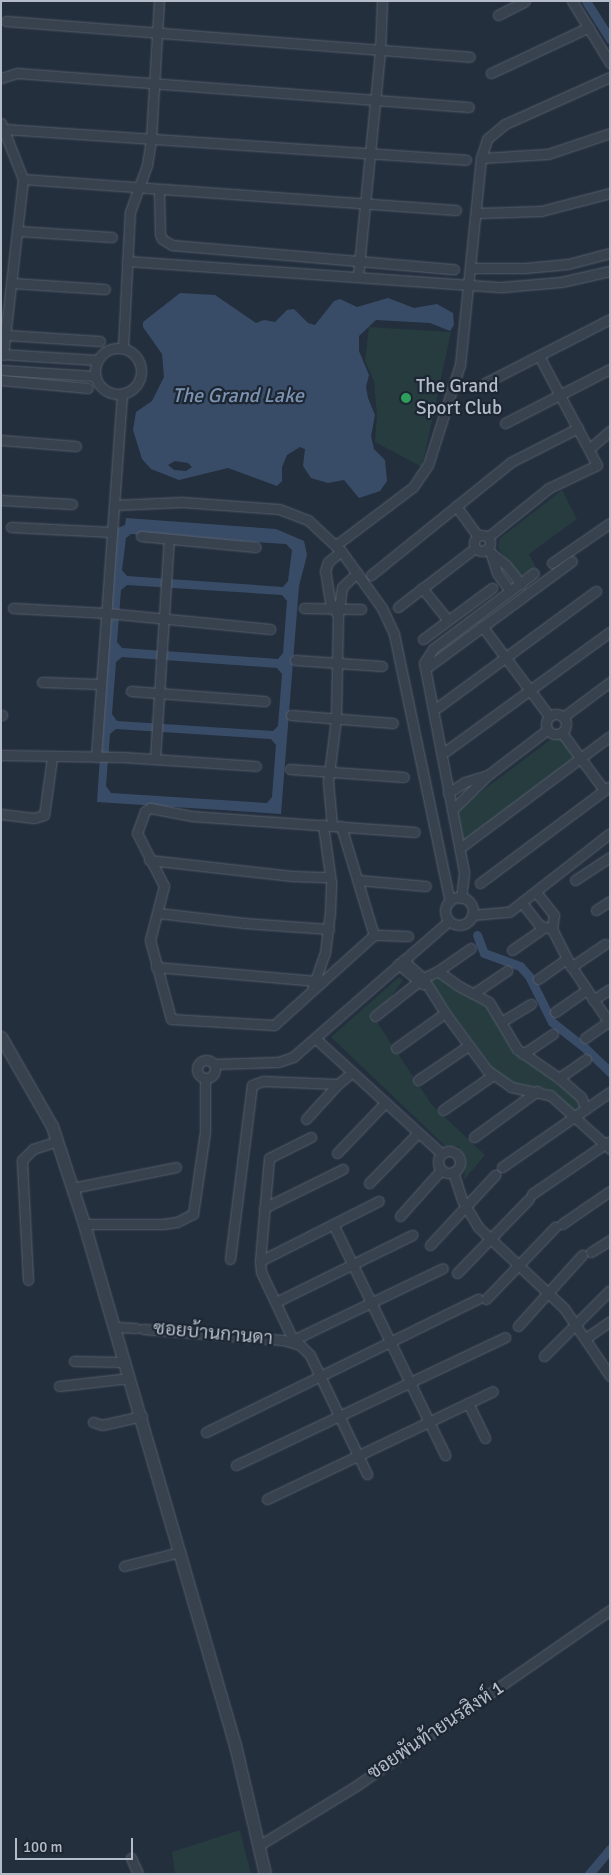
<!DOCTYPE html>
<html>
<head>
<meta charset="utf-8">
<style>
  body { margin:0 }
  #map { position:relative; width:611px; height:1875px; overflow:hidden; background:#242f3e; font-family:Signika,Sarabun,sans-serif }
  div>[style] { position:absolute }
  [style*='--x'] { left:calc(var(--x)*1px); top:calc(var(--y)*1px); width:calc(var(--w)*1px); rotate:calc(var(--a)*1deg) }
  .green>* { inset:0; background:#263c3f }
  .water>* { inset:0; background:#394c67 }
  .canal>* { height:9px; margin:-4.5px; padding:0 4.5px; transform-origin:4.5px; border-radius:4.5px; background:#394c67 }
  .roads { filter:drop-shadow(0 0 1px #565f6c) drop-shadow(0 0 1px #565f6c) }
  .minor>* { height:9px; margin:-4.5px; padding:0 4.5px; transform-origin:4.5px; border-radius:4.5px; background:#38414e }
  .minor>.ring { margin:-4.5px; padding:0; box-sizing:content-box; background:none; border:9px solid #38414e; border-radius:50% }
  .tertiary>* { height:11px; margin:-5.5px; padding:0 5.5px; transform-origin:5.5px; border-radius:5.5px; background:#38414e }
  .dots>* { width:14px; height:14px; translate:-50% -50%; box-sizing:border-box; border:2px solid #1d2633; border-radius:50% }
  span { translate:-50% -50%; white-space:nowrap; text-align:center; line-height:1.15; -webkit-text-stroke:4.5px #1d2633; paint-order:stroke }
  .poi-label { font-size:19px; color:#b4bcc9 }
  .left { translate:0 -50%; text-align:left }
  .street-label { font-size:19px; color:#b4bcc9 }
  .water-label { font-size:20px; color:#7c92b1; font-style:italic }
  .frame { position:absolute; inset:0; border:2px solid #b4bcc9; pointer-events:none }
  .scale { position:absolute; left:15px; top:1838px; width:118px; height:22px; box-sizing:border-box; border:2px solid #b4bcc9; border-top:0; padding-left:6px; font-size:15px; line-height:18px; white-space:nowrap; color:#b4bcc9; -webkit-text-stroke:4px #1d2633; paint-order:stroke }
</style>
</head>
<body>
<div id="map">
  <div class="green">
    <div style="clip-path:polygon(369px 327px,451px 332px,422px 467px,375px 442px,377px 415px,374px 381px,365px 361px)"></div>
    <div style="clip-path:polygon(562px 490px,577px 519px,529px 554px,536px 567px,520px 576px,498px 548px,499px 539px)"></div>
    <div style="clip-path:polygon(554px 737px,561px 739px,576px 757px,462px 843px,455px 811px)"></div>
    <div style="clip-path:polygon(399px 977px,403px 980px,388px 1001px,371px 1013px,432px 1105px,485px 1155px,464px 1180px,466px 1157px,458px 1146px,445px 1146px,331px 1037px)"></div>
    <div style="clip-path:polygon(440px 977px,451px 987px,489px 1007px,510px 1047px,577px 1099px,581px 1106px,578px 1111px,575px 1113px,548px 1089px,516px 1084px,496px 1073px,433px 986px,431px 981px)"></div>
    <div style="clip-path:polygon(240px 1830px,251px 1874px,175px 1874px,172px 1852px)"></div>
  </div>
  <div class="water">
    <div style="clip-path:polygon(evenodd,180px 293px,215px 295px,256px 323px,264px 320px,275px 322px,287px 310px,294px 309px,308px 323px,315px 325px,334px 301px,340px 299px,357px 307px,388px 298px,414px 308px,437px 304px,453px 313px,454px 325px,450px 331px,430px 323px,376px 320px,359px 336px,359px 351px,369px 375px,366px 387px,368px 398px,375px 415px,371px 436px,374px 449px,385px 460px,387px 481px,380px 491px,359px 498px,344px 480px,328px 483px,311px 478px,303px 466px,305px 449px,300px 447px,287px 455px,282px 467px,282px 481px,277px 486px,228px 468px,179px 480px,151px 469px,142px 459px,133px 430px,136px 412px,152px 401px,164px 377px,162px 354px,143px 327px,143px 322px,180px 293px,175px 461px,188px 463px,192px 467px,186px 471px,174px 470px,168px 465px,175px 461px)"></div>
    <div style="clip-path:polygon(evenodd,126px 518px,276px 529px,304px 541px,307px 555px,299px 586px,281px 814px,97px 802px,115px 529px,125px 525px,126px 518px,131px 534px,286px 544px,292px 550px,288px 581px,283px 587px,127px 576px,122px 570px,126px 538px,131px 534px,126px 518px,127px 585px,282px 595px,287px 601px,283px 653px,278px 659px,122px 648px,117px 642px,121px 590px,127px 585px,126px 518px,122px 657px,277px 668px,282px 674px,278px 726px,273px 731px,117px 721px,112px 714px,116px 662px,122px 657px,126px 518px,116px 729px,271px 739px,276px 745px,272px 797px,267px 803px,111px 793px,106px 786px,110px 734px,116px 729px)"></div>
  </div>
  <div class="canal">
    <div style="--x:586;--y:1;--w:45;--a:57.7"></div>
    <div style="--x:477;--y:935;--w:19;--a:69"></div>
    <div style="--x:484;--y:953;--w:38;--a:20"></div>
    <div style="--x:520;--y:966;--w:13;--a:48"></div>
    <div style="--x:529;--y:976;--w:51;--a:63.4"></div>
    <div style="--x:552;--y:1022;--w:42;--a:38.2"></div>
    <div style="--x:585;--y:1048;--w:35;--a:44"></div>
    <div style="--x:589;--y:1874;--w:33;--a:-50"></div>
  </div>
  <div class="roads">
    <div class="minor">
      <div style="--x:572;--y:1;--w:73;--a:58.5"></div>
      <div style="--x:498;--y:15;--w:30;--a:-27"></div>
      <div style="--x:6;--y:21;--w:465;--a:4.4"></div>
      <div style="--x:491;--y:73;--w:108;--a:-25.1"></div>
      <div style="--x:1;--y:78;--w:17;--a:-17"></div>
      <div style="--x:17;--y:73;--w:453;--a:4.3"></div>
      <div style="--x:1;--y:123;--w:60;--a:68.6"></div>
      <div style="--x:23;--y:179;--w:177;--a:96.5"></div>
      <div style="--x:4;--y:129;--w:463;--a:3.8"></div>
      <div style="--x:481;--y:158;--w:67;--a:-3.4"></div>
      <div style="--x:548;--y:154;--w:65;--a:-18.7"></div>
      <div style="--x:23;--y:179;--w:434;--a:4.1"></div>
      <div style="--x:159;--y:191;--w:43;--a:88.7"></div>
      <div style="--x:160;--y:234;--w:5;--a:68"></div>
      <div style="--x:162;--y:239;--w:12;--a:31"></div>
      <div style="--x:172;--y:245;--w:283;--a:4.9"></div>
      <div style="--x:477;--y:213;--w:64;--a:-1.8"></div>
      <div style="--x:541;--y:211;--w:71;--a:-14.6"></div>
      <div style="--x:18;--y:231;--w:94;--a:3.7"></div>
      <div style="--x:127;--y:261;--w:376;--a:4"></div>
      <div style="--x:502;--y:287;--w:59;--a:-4.8"></div>
      <div style="--x:561;--y:282;--w:50;--a:-12.7"></div>
      <div style="--x:471;--y:268;--w:54;--a:0"></div>
      <div style="--x:525;--y:268;--w:43;--a:-5.3"></div>
      <div style="--x:568;--y:264;--w:43;--a:-14.7"></div>
      <div style="--x:358;--y:276;--w:226;--a:-84.4"></div>
      <div style="--x:380;--y:51;--w:50;--a:-87.7"></div>
      <div style="--x:12;--y:283;--w:93;--a:3.7"></div>
      <div style="--x:7;--y:335;--w:93;--a:3.7"></div>
      <div class="ring" style="left:95px;top:348px;width:37px;height:37px"></div>
      <div style="--x:123;--y:348;--w:136;--a:-87.1"></div>
      <div style="--x:130;--y:212;--w:50;--a:-70.1"></div>
      <div style="--x:147;--y:165;--w:26;--a:-81"></div>
      <div style="--x:151;--y:139;--w:138;--a:-86.7"></div>
      <div style="--x:1;--y:354;--w:96;--a:3.6"></div>
      <div style="--x:1;--y:370;--w:94;--a:3.7"></div>
      <div style="--x:1;--y:380;--w:87;--a:5.3"></div>
      <div style="--x:485;--y:383;--w:140;--a:-27.1"></div>
      <div style="--x:505;--y:423;--w:118;--a:-27.2"></div>
      <div style="--x:1;--y:440;--w:75;--a:4.6"></div>
      <div style="--x:589;--y:449;--w:28;--a:-41"></div>
      <div style="--x:1;--y:500;--w:71;--a:3.2"></div>
      <div style="--x:114;--y:505;--w:68;--a:-2.5"></div>
      <div style="--x:182;--y:502;--w:97;--a:4.1"></div>
      <div style="--x:279;--y:509;--w:31;--a:21"></div>
      <div style="--x:308;--y:520;--w:45;--a:43.2"></div>
      <div style="--x:341;--y:551;--w:70;--a:54.3"></div>
      <div style="--x:382;--y:608;--w:29;--a:65"></div>
      <div style="--x:394;--y:634;--w:273;--a:78.2"></div>
      <div style="--x:456;--y:506;--w:37;--a:54"></div>
      <div style="--x:11;--y:527;--w:101;--a:2.8"></div>
      <div class="ring" style="left:474px;top:535px;width:7px;height:7px"></div>
      <div style="--x:141;--y:536;--w:115;--a:5.5"></div>
      <div style="--x:488;--y:537;--w:78;--a:-38.8"></div>
      <div style="--x:549;--y:488;--w:53;--a:-25.6"></div>
      <div style="--x:597;--y:465;--w:123;--a:-118"></div>
      <div style="--x:336;--y:545;--w:96;--a:-37"></div>
      <div style="--x:413;--y:487;--w:27;--a:-56"></div>
      <div style="--x:428;--y:465;--w:105;--a:-72.3"></div>
      <div style="--x:460;--y:365;--w:208;--a:-84.2"></div>
      <div style="--x:481;--y:158;--w:20;--a:-72"></div>
      <div style="--x:487;--y:139;--w:23;--a:-40"></div>
      <div style="--x:505;--y:124;--w:115;--a:-24.1"></div>
      <div style="--x:486;--y:549;--w:26;--a:39"></div>
      <div style="--x:506;--y:565;--w:24;--a:52"></div>
      <div style="--x:491;--y:554;--w:20;--a:72"></div>
      <div style="--x:497;--y:573;--w:22;--a:54"></div>
      <div style="--x:552;--y:563;--w:70;--a:-34.6"></div>
      <div style="--x:371;--y:575;--w:180;--a:-38.9"></div>
      <div style="--x:511;--y:462;--w:75;--a:-26.9"></div>
      <div style="--x:422;--y:588;--w:41;--a:50.9"></div>
      <div style="--x:398;--y:607;--w:97;--a:-37.5"></div>
      <div style="--x:13;--y:608;--w:94;--a:3"></div>
      <div style="--x:107;--y:613;--w:164;--a:5.6"></div>
      <div style="--x:304;--y:608;--w:57;--a:1"></div>
      <div style="--x:338;--y:616;--w:17;--a:-118"></div>
      <div style="--x:330;--y:601;--w:30;--a:-99"></div>
      <div style="--x:325;--y:571;--w:9;--a:-72"></div>
      <div style="--x:328;--y:562;--w:17;--a:-40"></div>
      <div style="--x:482;--y:626;--w:112;--a:53.3"></div>
      <div style="--x:423;--y:639;--w:86;--a:-36.5"></div>
      <div style="--x:295;--y:660;--w:87;--a:3.9"></div>
      <div style="--x:429;--y:666;--w:177;--a:-36.3"></div>
      <div style="--x:42;--y:682;--w:58;--a:2"></div>
      <div style="--x:131;--y:691;--w:134;--a:4.3"></div>
      <div style="--x:438;--y:707;--w:196;--a:-36.3"></div>
      <div class="ring" style="left:546px;top:714px;width:11px;height:11px"></div>
      <div style="--x:1;--y:715;--w:1;--a:0"></div>
      <div style="--x:291;--y:715;--w:102;--a:4.5"></div>
      <div style="--x:563;--y:717;--w:59;--a:-36.7"></div>
      <div style="--x:562;--y:733;--w:71;--a:53.6"></div>
      <div style="--x:446;--y:751;--w:203;--a:-36"></div>
      <div style="--x:1;--y:755;--w:121;--a:0.9"></div>
      <div style="--x:122;--y:757;--w:134;--a:3.8"></div>
      <div style="--x:96;--y:757;--w:363;--a:-85.9"></div>
      <div style="--x:155;--y:759;--w:220;--a:-86.4"></div>
      <div style="--x:290;--y:769;--w:114;--a:4"></div>
      <div style="--x:448;--y:793;--w:20;--a:-33"></div>
      <div style="--x:465;--y:782;--w:24;--a:-17"></div>
      <div style="--x:452;--y:810;--w:50;--a:-44.2"></div>
      <div style="--x:488;--y:775;--w:74;--a:-37.3"></div>
      <div style="--x:1;--y:814;--w:33;--a:7"></div>
      <div style="--x:34;--y:818;--w:10;--a:-17"></div>
      <div style="--x:44;--y:815;--w:58;--a:-82"></div>
      <div style="--x:332;--y:825;--w:43;--a:-95.3"></div>
      <div style="--x:328;--y:782;--w:64;--a:-82.8"></div>
      <div style="--x:336;--y:719;--w:103;--a:-88.9"></div>
      <div style="--x:338;--y:616;--w:29;--a:-82"></div>
      <div style="--x:342;--y:587;--w:21;--a:-43"></div>
      <div style="--x:341;--y:826;--w:114;--a:73.2"></div>
      <div style="--x:464;--y:845;--w:182;--a:-36.7"></div>
      <div style="--x:149;--y:860;--w:144;--a:6.4"></div>
      <div style="--x:292;--y:876;--w:38;--a:2"></div>
      <div style="--x:358;--y:880;--w:68;--a:5"></div>
      <div style="--x:575;--y:880;--w:42;--a:-33.3"></div>
      <div style="--x:480;--y:883;--w:162;--a:-36.7"></div>
      <div class="ring" style="left:445px;top:897px;width:19px;height:19px"></div>
      <div style="--x:461;--y:898;--w:26;--a:-83"></div>
      <div style="--x:464;--y:872;--w:213;--a:-100.8"></div>
      <div style="--x:424;--y:663;--w:17;--a:-57"></div>
      <div style="--x:433;--y:649;--w:126;--a:-37"></div>
      <div style="--x:522;--y:903;--w:28;--a:52"></div>
      <div style="--x:539;--y:925;--w:14;--a:17"></div>
      <div style="--x:552;--y:929;--w:14;--a:-82"></div>
      <div style="--x:554;--y:915;--w:29;--a:-128"></div>
      <div style="--x:596;--y:910;--w:17;--a:-33"></div>
      <div style="--x:158;--y:913;--w:87;--a:6.6"></div>
      <div style="--x:244;--y:923;--w:85;--a:4"></div>
      <div style="--x:472;--y:915;--w:37;--a:-5"></div>
      <div style="--x:509;--y:912;--w:128;--a:-38"></div>
      <div style="--x:552;--y:929;--w:38;--a:63"></div>
      <div style="--x:569;--y:963;--w:73;--a:56.1"></div>
      <div style="--x:408;--y:936;--w:34;--a:-178"></div>
      <div style="--x:374;--y:935;--w:135;--a:138"></div>
      <div style="--x:274;--y:1025;--w:103;--a:-176.7"></div>
      <div style="--x:171;--y:1019;--w:82;--a:-104.9"></div>
      <div style="--x:150;--y:940;--w:56;--a:-75.5"></div>
      <div style="--x:164;--y:886;--w:59;--a:-117"></div>
      <div style="--x:137;--y:833;--w:23;--a:-70"></div>
      <div style="--x:145;--y:811;--w:6;--a:-31"></div>
      <div style="--x:150;--y:808;--w:43;--a:10.8"></div>
      <div style="--x:192;--y:816;--w:223;--a:4.1"></div>
      <div style="--x:512;--y:950;--w:40;--a:-34.9"></div>
      <div style="--x:403;--y:960;--w:27;--a:42"></div>
      <div style="--x:423;--y:978;--w:41;--a:57.8"></div>
      <div style="--x:445;--y:1013;--w:71;--a:53.6"></div>
      <div style="--x:487;--y:1070;--w:29;--a:35"></div>
      <div style="--x:511;--y:1087;--w:40;--a:12"></div>
      <div style="--x:550;--y:1095;--w:81;--a:42"></div>
      <div style="--x:398;--y:964;--w:32;--a:39"></div>
      <div style="--x:156;--y:967;--w:161;--a:5"></div>
      <div style="--x:571;--y:967;--w:41;--a:-34.1"></div>
      <div style="--x:438;--y:971;--w:40;--a:-34.9"></div>
      <div style="--x:538;--y:979;--w:35;--a:-35"></div>
      <div style="--x:313;--y:987;--w:36;--a:-71"></div>
      <div style="--x:325;--y:953;--w:39;--a:-83"></div>
      <div style="--x:330;--y:914;--w:32;--a:-88"></div>
      <div style="--x:331;--y:882;--w:58;--a:-98"></div>
      <div style="--x:474;--y:993;--w:40;--a:-34"></div>
      <div style="--x:593;--y:1000;--w:20;--a:-33"></div>
      <div style="--x:555;--y:1012;--w:39;--a:-35"></div>
      <div style="--x:375;--y:1016;--w:61;--a:-38.4"></div>
      <div style="--x:423;--y:978;--w:17;--a:-25"></div>
      <div style="--x:438;--y:971;--w:24;--a:36"></div>
      <div style="--x:457;--y:985;--w:36;--a:28"></div>
      <div style="--x:489;--y:1002;--w:55;--a:59.2"></div>
      <div style="--x:517;--y:1049;--w:51;--a:34.6"></div>
      <div style="--x:559;--y:1078;--w:29;--a:41"></div>
      <div style="--x:581;--y:1097;--w:11;--a:68"></div>
      <div style="--x:501;--y:1022;--w:35;--a:-31"></div>
      <div style="--x:585;--y:1038;--w:28;--a:-35"></div>
      <div style="--x:316;--y:1039;--w:169;--a:42.4"></div>
      <div style="--x:396;--y:1048;--w:60;--a:-35.5"></div>
      <div style="--x:523;--y:1054;--w:36;--a:-34"></div>
      <div class="ring" style="left:197px;top:1060px;width:9px;height:9px"></div>
      <div style="--x:214;--y:1064;--w:64;--a:-1.8"></div>
      <div style="--x:278;--y:1062;--w:16;--a:-18"></div>
      <div style="--x:293;--y:1057;--w:207;--a:-41.1"></div>
      <div style="--x:559;--y:1078;--w:33;--a:-35"></div>
      <div style="--x:418;--y:1080;--w:60;--a:-34.2"></div>
      <div style="--x:443;--y:1110;--w:61;--a:-35"></div>
      <div style="--x:306;--y:1119;--w:47;--a:-47.6"></div>
      <div style="--x:474;--y:1137;--w:78;--a:-36.1"></div>
      <div class="ring" style="left:438px;top:1151px;width:13px;height:13px"></div>
      <div style="--x:337;--y:1153;--w:69;--a:-46.2"></div>
      <div style="--x:502;--y:1167;--w:131;--a:-34.8"></div>
      <div style="--x:453;--y:1172;--w:29;--a:72"></div>
      <div style="--x:462;--y:1200;--w:31;--a:59"></div>
      <div style="--x:478;--y:1227;--w:118;--a:43.3"></div>
      <div style="--x:564;--y:1308;--w:82;--a:55.9"></div>
      <div style="--x:369;--y:1183;--w:70;--a:-45.6"></div>
      <div style="--x:72;--y:1188;--w:106;--a:-11.4"></div>
      <div style="--x:532;--y:1194;--w:92;--a:-34.4"></div>
      <div style="--x:264;--y:1208;--w:88;--a:-26.3"></div>
      <div style="--x:400;--y:1216;--w:62;--a:-48.3"></div>
      <div style="--x:84;--y:1224;--w:79;--a:0"></div>
      <div style="--x:163;--y:1224;--w:14;--a:-8"></div>
      <div style="--x:177;--y:1222;--w:18;--a:-27"></div>
      <div style="--x:193;--y:1214;--w:83;--a:-81.7"></div>
      <div style="--x:205;--y:1132;--w:54;--a:-90"></div>
      <div style="--x:333;--y:1224;--w:257;--a:64.1"></div>
      <div style="--x:562;--y:1224;--w:58;--a:-34.5"></div>
      <div style="--x:430;--y:1245;--w:96;--a:-47.1"></div>
      <div style="--x:591;--y:1252;--w:22;--a:-32"></div>
      <div style="--x:230;--y:1259;--w:175;--a:-82.8"></div>
      <div style="--x:252;--y:1085;--w:12;--a:-20"></div>
      <div style="--x:263;--y:1081;--w:75;--a:2.3"></div>
      <div style="--x:338;--y:1084;--w:17;--a:-40"></div>
      <div style="--x:260;--y:1261;--w:133;--a:-26.8"></div>
      <div style="--x:457;--y:1273;--w:103;--a:-45.8"></div>
      <div style="--x:28;--y:1280;--w:120;--a:-92.9"></div>
      <div style="--x:22;--y:1160;--w:16;--a:-45"></div>
      <div style="--x:33;--y:1149;--w:25;--a:-18"></div>
      <div style="--x:486;--y:1299;--w:100;--a:-46.2"></div>
      <div style="--x:276;--y:1302;--w:152;--a:-26.2"></div>
      <div style="--x:518;--y:1326;--w:96;--a:-48"></div>
      <div style="--x:115;--y:1327;--w:21;--a:3"></div>
      <div style="--x:143;--y:1329;--w:140;--a:4.5"></div>
      <div style="--x:283;--y:1340;--w:18;--a:16"></div>
      <div style="--x:300;--y:1345;--w:14;--a:45"></div>
      <div style="--x:310;--y:1355;--w:132;--a:64.4"></div>
      <div style="--x:586;--y:1338;--w:29;--a:-35"></div>
      <div style="--x:293;--y:1340;--w:166;--a:-25.6"></div>
      <div style="--x:294;--y:1342;--w:77;--a:-115.2"></div>
      <div style="--x:261;--y:1272;--w:11;--a:-95"></div>
      <div style="--x:260;--y:1261;--w:103;--a:-85"></div>
      <div style="--x:269;--y:1158;--w:47;--a:-26.6"></div>
      <div style="--x:544;--y:1356;--w:93;--a:-45"></div>
      <div style="--x:74;--y:1361;--w:51;--a:1.1"></div>
      <div style="--x:59;--y:1386;--w:71;--a:-6.4"></div>
      <div style="--x:468;--y:1403;--w:39;--a:64"></div>
      <div style="--x:93;--y:1422;--w:9;--a:18"></div>
      <div style="--x:102;--y:1425;--w:41;--a:-12.7"></div>
      <div style="--x:206;--y:1432;--w:303;--a:-26.1"></div>
      <div style="--x:236;--y:1465;--w:298;--a:-25.4"></div>
      <div style="--x:267;--y:1499;--w:250;--a:-25.5"></div>
      <div style="--x:124;--y:1566;--w:58;--a:-14"></div>
      <div style="--x:258;--y:1846;--w:115;--a:-31.5"></div>
      <div style="--x:356;--y:1786;--w:309;--a:-34.7"></div>
      <div style="--x:131;--y:1858;--w:17;--a:66"></div>
    </div>
    <div class="tertiary">
      <div style="--x:1;--y:1037;--w:103;--a:60.2"></div>
      <div style="--x:52;--y:1126;--w:103;--a:71.9"></div>
      <div style="--x:84;--y:1224;--w:542;--a:73.84"></div>
      <div style="--x:235;--y:1745;--w:132;--a:76.9"></div>
    </div>
  </div>
  <div class="dots">
    <div style="left:406px;top:398px;background:#2e9e5b"></div>
  </div>
  <div class="poi-label">
    <span class="left" style="left:416px;top:398px">The Grand<br>Sport Club</span>
  </div>
  <div class="street-label">
    <span style="left:213px;top:1334px;rotate:5deg">ซอยบ้านกานดา</span>
    <span style="left:436px;top:1731px;rotate:-34deg">ซอยพันท้ายนรสิงห์ 1</span>
  </div>
  <div class="water-label">
    <span style="left:238px;top:395px">The Grand Lake</span>
  </div>
  <div class="frame"></div>
  <div class="scale">100 m</div>
</div>
</body>
</html>
